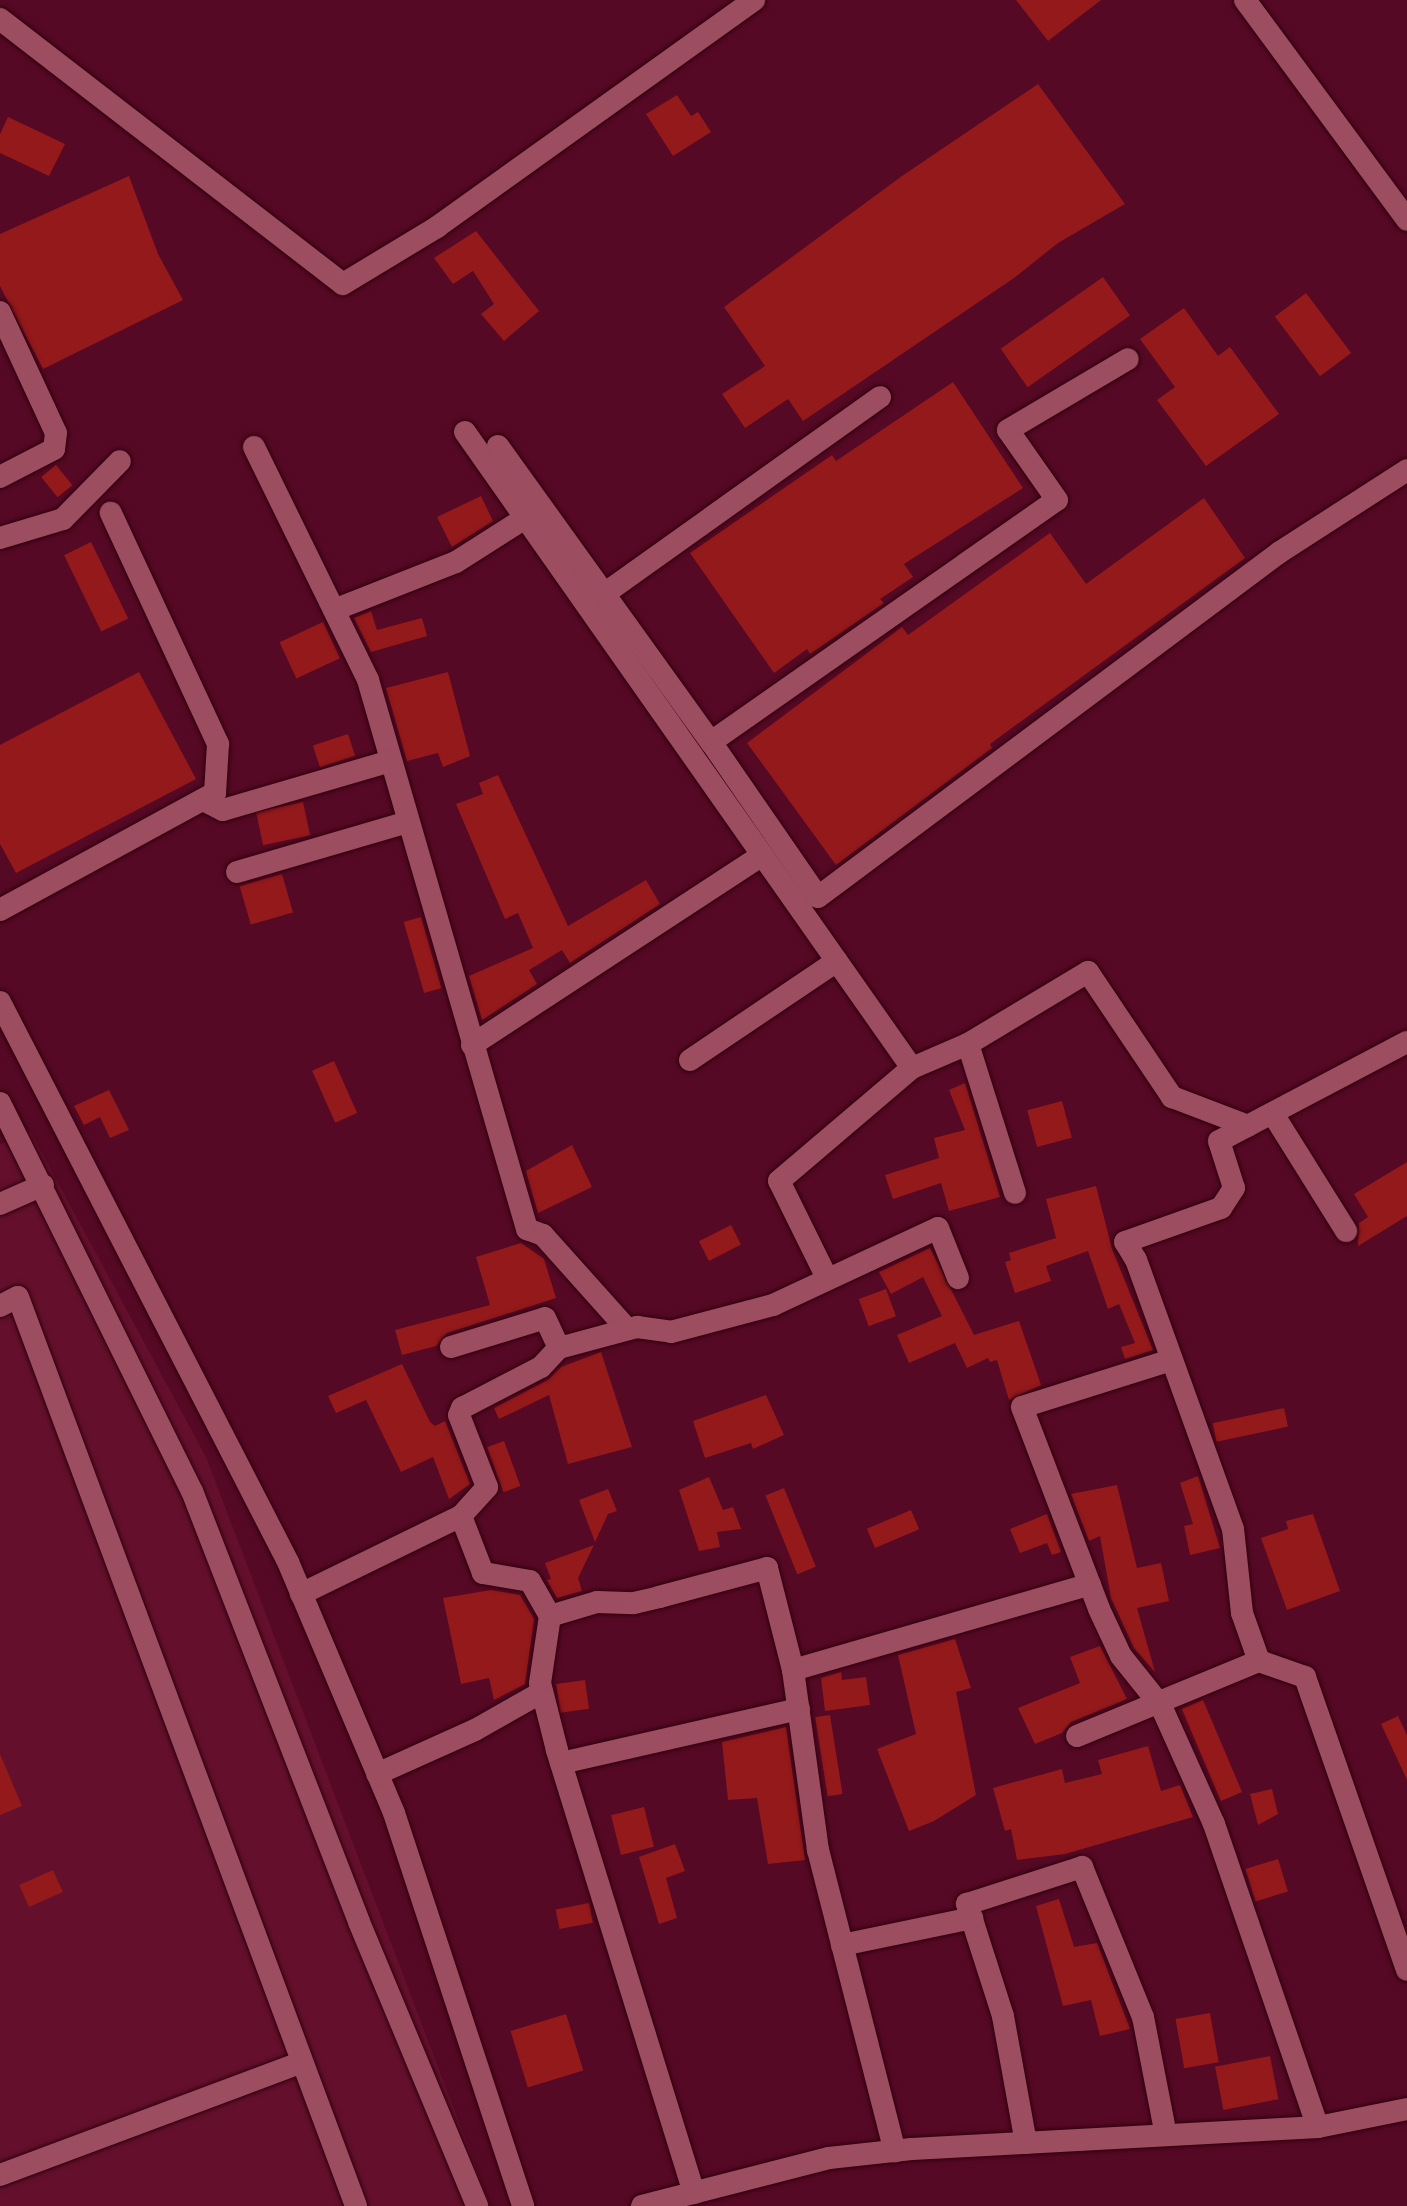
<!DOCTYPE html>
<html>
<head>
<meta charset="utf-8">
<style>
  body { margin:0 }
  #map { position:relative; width:1407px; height:2206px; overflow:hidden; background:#550924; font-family:Jost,sans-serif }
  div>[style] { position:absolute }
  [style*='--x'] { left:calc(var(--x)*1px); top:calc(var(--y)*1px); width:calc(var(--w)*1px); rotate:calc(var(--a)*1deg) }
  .built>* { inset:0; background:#64102d }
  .building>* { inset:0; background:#93191b; transform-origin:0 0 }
  .roads { filter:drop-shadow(0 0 2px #31000f) drop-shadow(0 0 2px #31000f) }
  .minor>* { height:22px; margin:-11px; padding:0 11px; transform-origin:11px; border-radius:11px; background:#9d4d60 }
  span { translate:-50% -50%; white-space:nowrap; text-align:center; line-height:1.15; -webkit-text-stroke:9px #280811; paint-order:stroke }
</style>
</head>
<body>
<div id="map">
  <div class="built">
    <div style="clip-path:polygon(30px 1131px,206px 1457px,491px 2206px,0 2206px,0 1144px)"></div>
  </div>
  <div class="building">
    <div style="clip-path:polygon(1016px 0,1101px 0,1048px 41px)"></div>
    <div style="clip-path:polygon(1038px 84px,1125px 204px,1058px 243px,1014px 278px,803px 421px,788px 399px,745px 428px,722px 394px,765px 366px,724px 307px,902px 176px)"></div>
    <div style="clip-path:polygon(677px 95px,691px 116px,698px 112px,711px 132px,673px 156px,646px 114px)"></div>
    <div style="clip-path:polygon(8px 117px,65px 144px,49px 176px,0 153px,0 134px)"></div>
    <div style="clip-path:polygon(129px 176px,158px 254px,183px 300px,43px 369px,0 286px,0 234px)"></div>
    <div style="clip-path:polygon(476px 231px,539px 311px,504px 341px,481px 314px,494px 304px,473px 271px,453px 284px,434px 258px)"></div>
    <div style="left:1103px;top:277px;width:47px;height:125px;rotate:55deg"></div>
    <div style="left:1306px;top:293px;width:75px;height:39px;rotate:53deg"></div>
    <div style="clip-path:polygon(1184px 308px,1218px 356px,1230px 347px,1279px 414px,1206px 466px,1157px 400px,1175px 387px,1140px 339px)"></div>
    <div style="clip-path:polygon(953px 382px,1023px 488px,904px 564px,913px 577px,880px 599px,884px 603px,810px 654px,807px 649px,774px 673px,690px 553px,832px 455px,836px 461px)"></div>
    <div style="left:56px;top:465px;width:26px;height:19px;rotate:51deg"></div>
    <div style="clip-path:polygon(481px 496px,493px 521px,452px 547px,437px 517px)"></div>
    <div style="clip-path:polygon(1204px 498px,1245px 558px,990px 744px,992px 748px,836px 865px,747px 743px,902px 627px,908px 635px,1050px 533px,1086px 584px)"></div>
    <div style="left:91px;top:542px;width:85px;height:30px;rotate:64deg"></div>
    <div style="clip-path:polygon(371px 611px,377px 630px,422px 618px,427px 636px,371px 652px,354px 618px)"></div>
    <div style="left:323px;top:622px;width:40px;height:48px;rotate:65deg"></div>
    <div style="clip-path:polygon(139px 672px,196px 779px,16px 873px,0 844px,0 745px)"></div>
    <div style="clip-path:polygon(448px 672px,470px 756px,443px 767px,438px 753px,407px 761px,386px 688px)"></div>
    <div style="left:348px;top:734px;width:23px;height:37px;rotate:72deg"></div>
    <div style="clip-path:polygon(498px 775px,568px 926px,646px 880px,660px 904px,570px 963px,562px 950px,529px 970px,537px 984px,482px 1020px,469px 976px,533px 948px,518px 913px,505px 919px,456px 804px,483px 794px,479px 783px)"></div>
    <div style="left:303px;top:802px;width:34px;height:48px;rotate:78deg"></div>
    <div style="left:282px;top:874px;width:40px;height:44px;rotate:74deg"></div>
    <div style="left:421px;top:917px;width:74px;height:18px;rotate:74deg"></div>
    <div style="left:334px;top:1061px;width:57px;height:24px;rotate:66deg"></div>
    <div style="clip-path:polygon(965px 1083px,1000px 1197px,949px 1211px,941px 1183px,893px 1199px,885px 1175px,939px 1158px,934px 1138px,965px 1130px,949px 1090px)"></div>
    <div style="clip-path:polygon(109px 1090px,129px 1130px,110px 1138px,100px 1117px,84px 1125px,74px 1106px)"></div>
    <div style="left:1062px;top:1101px;width:38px;height:36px;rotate:75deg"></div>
    <div style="clip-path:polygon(572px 1145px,592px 1187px,538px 1213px,526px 1171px)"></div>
    <div style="clip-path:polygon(1407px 1162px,1407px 1216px,1358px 1246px,1359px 1223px,1368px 1217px,1354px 1194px)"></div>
    <div style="clip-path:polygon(1096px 1186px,1112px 1249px,1153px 1350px,1125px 1359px,1121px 1347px,1135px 1343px,1119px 1304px,1108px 1309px,1088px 1251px,1046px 1266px,1051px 1281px,1015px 1293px,1005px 1262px,1011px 1260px,1009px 1253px,1056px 1238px,1046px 1199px)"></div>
    <div style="left:731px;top:1225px;width:22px;height:36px;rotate:63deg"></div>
    <div style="clip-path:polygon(521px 1243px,544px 1259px,556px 1298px,447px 1333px,436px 1346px,402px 1355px,395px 1330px,490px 1305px,476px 1257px)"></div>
    <div style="clip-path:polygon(930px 1248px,974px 1335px,1019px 1321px,1041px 1385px,1009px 1400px,997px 1360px,990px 1362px,988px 1358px,967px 1368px,955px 1343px,909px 1363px,897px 1335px,942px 1316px,923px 1277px,891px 1294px,879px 1272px)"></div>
    <div style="left:886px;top:1289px;width:29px;height:29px;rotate:70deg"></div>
    <div style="clip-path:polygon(601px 1352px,632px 1447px,568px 1464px,549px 1395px,499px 1419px,494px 1408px,548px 1380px,561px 1367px)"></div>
    <div style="clip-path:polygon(402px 1364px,430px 1422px,435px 1426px,445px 1421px,470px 1484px,449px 1499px,433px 1457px,401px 1472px,366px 1400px,336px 1413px,328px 1396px)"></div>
    <div style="clip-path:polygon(766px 1395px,784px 1435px,753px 1449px,751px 1443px,705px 1458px,693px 1421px)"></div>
    <div style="left:1284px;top:1408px;width:19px;height:73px;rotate:78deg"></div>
    <div style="left:504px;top:1441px;width:48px;height:18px;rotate:70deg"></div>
    <div style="clip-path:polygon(1198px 1476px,1220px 1548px,1190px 1555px,1184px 1526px,1193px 1524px,1180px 1483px)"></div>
    <div style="clip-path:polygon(709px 1477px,723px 1510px,733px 1507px,741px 1529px,717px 1532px,720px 1547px,699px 1551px,679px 1490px)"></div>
    <div style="clip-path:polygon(1117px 1485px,1137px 1568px,1161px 1563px,1169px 1601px,1137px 1608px,1155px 1672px,1134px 1648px,1111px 1598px,1100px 1536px,1089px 1541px,1071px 1494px)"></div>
    <div style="left:784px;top:1488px;width:85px;height:20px;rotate:68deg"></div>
    <div style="clip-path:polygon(608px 1489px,617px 1511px,608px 1514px,595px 1542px,579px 1500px)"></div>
    <div style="left:911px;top:1510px;width:21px;height:48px;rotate:67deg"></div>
    <div style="clip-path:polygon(1047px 1514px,1061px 1552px,1052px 1555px,1047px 1543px,1020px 1553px,1010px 1529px)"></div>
    <div style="clip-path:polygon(1313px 1514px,1340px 1591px,1287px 1610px,1261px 1538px,1288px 1529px,1286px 1521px)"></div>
    <div style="clip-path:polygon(594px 1545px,578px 1578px,582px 1591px,557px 1598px,547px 1580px,551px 1579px,545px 1563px)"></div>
    <div style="clip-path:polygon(491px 1590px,520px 1595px,534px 1619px,525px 1684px,494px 1700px,489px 1678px,461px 1684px,443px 1598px)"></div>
    <div style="clip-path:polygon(955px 1639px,971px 1688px,956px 1692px,976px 1795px,934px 1821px,909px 1831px,877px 1749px,916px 1734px,898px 1655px)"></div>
    <div style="clip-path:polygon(1100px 1646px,1127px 1699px,1071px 1722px,1062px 1733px,1035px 1744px,1018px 1708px,1080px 1683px,1070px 1657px)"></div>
    <div style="clip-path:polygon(841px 1672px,842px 1680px,866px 1677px,870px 1705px,825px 1711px,821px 1678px)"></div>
    <div style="left:585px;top:1680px;width:29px;height:29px;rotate:82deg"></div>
    <div style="left:1203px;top:1700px;width:100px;height:23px;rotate:67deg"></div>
    <div style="left:830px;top:1715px;width:80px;height:15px;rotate:81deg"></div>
    <div style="clip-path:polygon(1398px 1716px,1407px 1735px,1407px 1780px,1381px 1724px)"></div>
    <div style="clip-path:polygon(786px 1727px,805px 1860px,768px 1864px,757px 1798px,728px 1800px,722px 1742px)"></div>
    <div style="clip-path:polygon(1148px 1746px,1161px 1791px,1180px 1785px,1193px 1817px,1065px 1854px,1017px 1860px,1011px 1829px,1005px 1831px,993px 1788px,1062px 1769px,1065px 1783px,1102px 1774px,1098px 1760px)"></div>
    <div style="clip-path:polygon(0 1754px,22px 1806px,0 1815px)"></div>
    <div style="clip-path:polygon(1272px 1789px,1278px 1814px,1258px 1825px,1250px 1794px)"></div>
    <div style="left:644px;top:1807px;width:41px;height:34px;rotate:76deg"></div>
    <div style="clip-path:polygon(675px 1844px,685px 1871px,666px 1878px,677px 1918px,659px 1924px,639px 1857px)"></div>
    <div style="left:1278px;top:1859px;width:34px;height:34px;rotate:73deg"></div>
    <div style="left:53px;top:1870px;width:24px;height:37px;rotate:66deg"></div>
    <div style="clip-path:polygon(1059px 1899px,1074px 1947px,1097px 1943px,1130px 2029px,1100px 2036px,1091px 2000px,1063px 2006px,1036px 1906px)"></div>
    <div style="left:589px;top:1903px;width:20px;height:34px;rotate:79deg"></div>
    <div style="left:1210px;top:2013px;width:50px;height:35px;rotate:80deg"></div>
    <div style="left:566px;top:2014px;width:59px;height:58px;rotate:73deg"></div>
    <div style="left:1270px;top:2056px;width:44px;height:56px;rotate:79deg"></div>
  </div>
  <div class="roads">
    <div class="minor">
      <div style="--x:1245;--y:0;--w:273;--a:53.6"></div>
      <div style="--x:0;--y:19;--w:433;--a:37.7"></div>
      <div style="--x:343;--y:284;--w:110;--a:-31.2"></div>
      <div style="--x:437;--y:227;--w:390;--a:-35.6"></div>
      <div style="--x:0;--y:312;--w:133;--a:65.2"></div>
      <div style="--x:56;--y:433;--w:16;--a:97"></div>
      <div style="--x:54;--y:449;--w:61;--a:152.6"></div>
      <div style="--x:465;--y:432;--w:777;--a:54.9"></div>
      <div style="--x:498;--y:446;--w:365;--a:54.3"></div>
      <div style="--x:711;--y:742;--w:422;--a:-35"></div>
      <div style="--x:1057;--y:500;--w:85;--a:-125"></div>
      <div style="--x:1008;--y:430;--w:139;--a:-30.6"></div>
      <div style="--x:254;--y:447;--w:259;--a:63.9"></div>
      <div style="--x:368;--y:680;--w:572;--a:73.85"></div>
      <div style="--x:527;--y:1229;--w:17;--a:21"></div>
      <div style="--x:543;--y:1235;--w:126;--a:48.2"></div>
      <div style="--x:0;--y:538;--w:66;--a:-16.8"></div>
      <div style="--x:63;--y:519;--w:81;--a:-45.5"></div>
      <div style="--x:604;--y:594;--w:339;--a:-35.5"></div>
      <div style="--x:334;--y:610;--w:131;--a:-21.5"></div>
      <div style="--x:456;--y:562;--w:82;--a:-32.5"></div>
      <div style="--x:711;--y:742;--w:188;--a:55.4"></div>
      <div style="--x:818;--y:897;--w:577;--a:-36.75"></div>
      <div style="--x:1280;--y:552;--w:151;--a:-32.8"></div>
      <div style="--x:203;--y:800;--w:22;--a:27"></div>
      <div style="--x:223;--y:810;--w:175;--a:-16.3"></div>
      <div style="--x:237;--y:872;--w:178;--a:-16.3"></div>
      <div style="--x:0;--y:910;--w:245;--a:-28.6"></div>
      <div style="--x:215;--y:793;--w:49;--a:-86.5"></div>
      <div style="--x:218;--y:744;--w:255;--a:-114.9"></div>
      <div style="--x:0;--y:1002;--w:630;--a:62.78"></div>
      <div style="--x:288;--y:1562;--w:272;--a:67.1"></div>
      <div style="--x:394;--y:1813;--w:414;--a:71.8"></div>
      <div style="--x:968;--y:1044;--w:156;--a:72.5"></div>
      <div style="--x:472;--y:1045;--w:347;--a:-33.2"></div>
      <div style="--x:690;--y:1060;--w:177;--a:-34"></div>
      <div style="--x:0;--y:1103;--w:433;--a:63.7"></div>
      <div style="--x:192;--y:1491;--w:462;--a:68.8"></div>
      <div style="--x:359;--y:1922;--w:308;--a:67.4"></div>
      <div style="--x:1273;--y:1114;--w:138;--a:58"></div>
      <div style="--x:0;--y:1204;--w:47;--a:-23.8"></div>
      <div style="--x:827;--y:1278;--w:108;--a:-116.3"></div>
      <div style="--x:779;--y:1181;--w:175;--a:-40.4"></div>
      <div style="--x:912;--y:1068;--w:61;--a:-23.2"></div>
      <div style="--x:968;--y:1044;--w:140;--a:-31"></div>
      <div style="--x:1088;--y:972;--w:151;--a:56.1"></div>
      <div style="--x:1172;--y:1097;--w:81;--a:20.9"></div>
      <div style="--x:0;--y:1306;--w:20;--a:-27"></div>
      <div style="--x:18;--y:1297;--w:970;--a:69.6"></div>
      <div style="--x:451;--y:1347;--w:98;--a:-17.1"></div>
      <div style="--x:545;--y:1318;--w:33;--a:65"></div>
      <div style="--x:1171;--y:1360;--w:156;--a:162.5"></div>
      <div style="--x:1022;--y:1407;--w:216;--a:69.1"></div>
      <div style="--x:1099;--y:1609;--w:52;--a:64.9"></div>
      <div style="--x:1121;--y:1656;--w:64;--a:51.3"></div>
      <div style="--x:1161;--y:1706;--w:129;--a:65.8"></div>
      <div style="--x:1214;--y:1824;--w:320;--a:71.1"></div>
      <div style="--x:301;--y:1594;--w:178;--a:-26"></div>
      <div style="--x:550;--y:1616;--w:49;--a:-16.6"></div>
      <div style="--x:597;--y:1602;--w:37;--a:2"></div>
      <div style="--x:634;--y:1603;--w:26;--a:-13"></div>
      <div style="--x:659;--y:1597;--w:112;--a:-15"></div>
      <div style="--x:767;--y:1568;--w:105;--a:75.7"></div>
      <div style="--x:793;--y:1670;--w:309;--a:-16.1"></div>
      <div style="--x:1259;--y:1661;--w:51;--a:-109.5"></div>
      <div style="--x:1242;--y:1613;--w:84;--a:-96.1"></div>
      <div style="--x:1233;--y:1529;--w:286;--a:-109.8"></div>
      <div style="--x:1136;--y:1260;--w:21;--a:-121"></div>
      <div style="--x:1125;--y:1242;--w:102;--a:-19.5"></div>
      <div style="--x:1221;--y:1208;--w:24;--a:-57"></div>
      <div style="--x:1234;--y:1188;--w:49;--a:-107.7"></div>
      <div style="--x:1219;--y:1141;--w:212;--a:-27.8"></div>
      <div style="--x:793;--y:1670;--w:182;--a:82.1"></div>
      <div style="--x:818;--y:1850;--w:311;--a:75.7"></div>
      <div style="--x:1077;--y:1736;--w:197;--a:-22.4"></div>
      <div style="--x:1259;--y:1661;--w:49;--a:19.2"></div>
      <div style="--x:1305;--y:1677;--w:310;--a:70.8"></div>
      <div style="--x:561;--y:1763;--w:244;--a:-12.8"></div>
      <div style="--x:377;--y:1774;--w:107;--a:-24.2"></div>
      <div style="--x:475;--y:1730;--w:77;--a:-29.6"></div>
      <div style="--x:842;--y:1945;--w:133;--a:-11.7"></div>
      <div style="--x:1026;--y:2143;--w:129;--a:-100.3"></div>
      <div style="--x:1003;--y:2016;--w:118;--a:-107.8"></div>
      <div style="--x:967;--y:1904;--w:121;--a:-17.8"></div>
      <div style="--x:1082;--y:1867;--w:162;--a:67.9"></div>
      <div style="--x:1143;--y:2017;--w:120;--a:79"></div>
      <div style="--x:0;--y:2175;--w:322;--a:-20.5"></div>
      <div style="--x:694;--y:2193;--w:464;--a:-107.2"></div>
      <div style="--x:557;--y:1750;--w:69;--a:-104.2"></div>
      <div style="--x:540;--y:1683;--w:68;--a:-81.5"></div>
      <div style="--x:550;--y:1616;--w:40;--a:-119.7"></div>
      <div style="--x:530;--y:1581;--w:48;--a:-170.3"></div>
      <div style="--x:483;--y:1573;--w:61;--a:-111.1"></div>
      <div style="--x:461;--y:1516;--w:39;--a:-48"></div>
      <div style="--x:487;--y:1487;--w:77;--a:-111.3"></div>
      <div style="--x:459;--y:1415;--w:8;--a:-67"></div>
      <div style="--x:462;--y:1408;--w:89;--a:-27.4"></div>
      <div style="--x:541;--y:1367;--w:26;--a:-47"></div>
      <div style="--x:559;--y:1348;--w:81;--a:-15.1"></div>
      <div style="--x:637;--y:1327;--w:34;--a:8"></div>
      <div style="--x:671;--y:1332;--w:106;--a:-14.8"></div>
      <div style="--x:773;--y:1305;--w:182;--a:-25"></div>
      <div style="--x:938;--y:1228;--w:54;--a:68.2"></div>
      <div style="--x:642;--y:2206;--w:193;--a:-14.4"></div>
      <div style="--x:829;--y:2158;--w:83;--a:-6.2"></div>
      <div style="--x:912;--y:2149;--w:407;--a:-3.1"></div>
      <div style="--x:1318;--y:2127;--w:91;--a:-11.4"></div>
    </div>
  </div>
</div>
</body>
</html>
